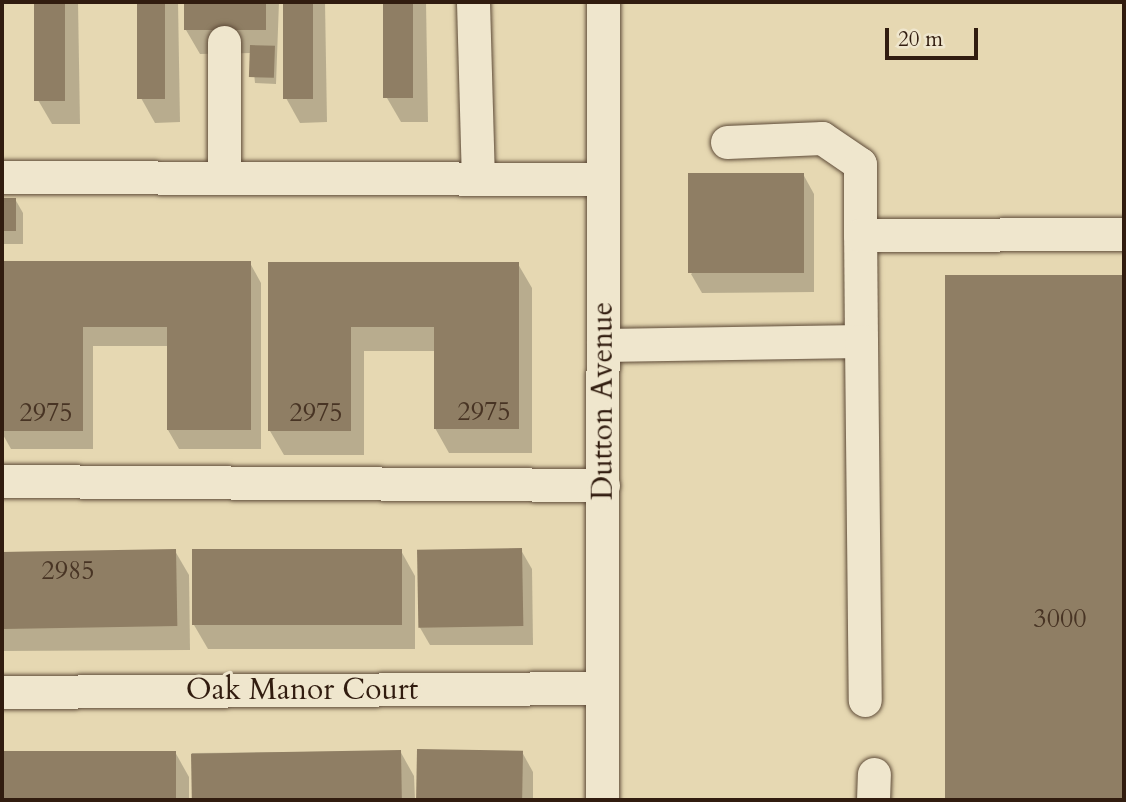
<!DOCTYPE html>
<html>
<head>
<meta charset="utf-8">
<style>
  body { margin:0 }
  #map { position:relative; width:1126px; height:802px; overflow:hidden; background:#e6d8b2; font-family:Cardo,serif }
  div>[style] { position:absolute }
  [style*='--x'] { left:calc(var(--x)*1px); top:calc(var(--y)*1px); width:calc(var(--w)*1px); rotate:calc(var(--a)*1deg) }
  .shadow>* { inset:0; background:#0003; transform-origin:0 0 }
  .building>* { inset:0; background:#8f7e64; transform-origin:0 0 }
  .roads { filter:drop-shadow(0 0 2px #5e4b38) drop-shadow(0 0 2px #5e4b38) }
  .minor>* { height:33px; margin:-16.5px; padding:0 16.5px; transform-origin:16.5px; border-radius:16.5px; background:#efe6cd }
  span { translate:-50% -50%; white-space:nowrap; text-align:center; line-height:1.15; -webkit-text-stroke:6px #efe6cd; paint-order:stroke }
  .number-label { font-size:26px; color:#483424 }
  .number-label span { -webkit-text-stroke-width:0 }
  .street-label { font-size:30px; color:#311c0f }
  .frame { position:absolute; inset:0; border:4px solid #311c0f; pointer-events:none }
  .scale { position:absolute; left:885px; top:28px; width:93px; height:32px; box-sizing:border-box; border:4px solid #311c0f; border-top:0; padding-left:9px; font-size:21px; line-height:24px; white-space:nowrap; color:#311c0f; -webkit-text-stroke:5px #efe6cd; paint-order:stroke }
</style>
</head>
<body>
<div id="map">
  <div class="shadow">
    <div style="clip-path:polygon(36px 2px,78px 2px,80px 124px,52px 124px,38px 100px)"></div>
    <div style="clip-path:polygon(139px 2px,178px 2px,180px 122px,155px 123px,141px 98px)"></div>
    <div style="clip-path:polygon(186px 2px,279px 2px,276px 84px,255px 83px,252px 53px,200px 54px,186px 30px)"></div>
    <div style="clip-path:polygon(285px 2px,325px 2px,327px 122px,300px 123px,286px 98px)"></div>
    <div style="clip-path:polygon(385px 2px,426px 2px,428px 122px,401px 122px,387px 98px)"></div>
    <div style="clip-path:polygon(803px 174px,814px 194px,814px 292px,702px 293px,691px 274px)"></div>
    <div style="clip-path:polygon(2px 199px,15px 199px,23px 213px,23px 244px,2px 244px)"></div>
    <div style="clip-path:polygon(2px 263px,250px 263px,261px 283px,261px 449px,179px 449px,168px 430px,168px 346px,93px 346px,93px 449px,11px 449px,2px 433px)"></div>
    <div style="clip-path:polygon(270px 264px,518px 264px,532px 288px,532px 453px,449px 453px,435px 428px,435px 351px,364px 351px,364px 455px,284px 455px,270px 431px)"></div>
    <div style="left:1124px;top:277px;width:523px;height:177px;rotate:90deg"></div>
    <div style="clip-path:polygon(521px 550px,532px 569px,533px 645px,430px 645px,419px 626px)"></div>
    <div style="clip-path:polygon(175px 551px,189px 575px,190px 650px,2px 651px,2px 552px)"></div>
    <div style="clip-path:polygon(401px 551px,415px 576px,415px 649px,208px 649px,194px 625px)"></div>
    <div style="clip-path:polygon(400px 751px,414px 776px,415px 800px,193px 800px,192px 753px)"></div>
    <div style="clip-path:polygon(419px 751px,522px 752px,533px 772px,533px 800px,418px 800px)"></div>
    <div style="clip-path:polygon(175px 752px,189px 777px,189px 800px,2px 800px,2px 753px)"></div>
  </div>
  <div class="building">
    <div style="left:34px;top:2px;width:31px;height:99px"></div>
    <div style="left:137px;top:2px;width:28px;height:97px"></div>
    <div style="left:184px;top:2px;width:82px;height:28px"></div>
    <div style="left:283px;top:2px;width:30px;height:97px"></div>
    <div style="left:383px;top:2px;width:30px;height:96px"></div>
    <div style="left:250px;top:45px;width:25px;height:32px;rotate:2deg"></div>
    <div style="left:804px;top:173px;width:100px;height:116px;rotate:90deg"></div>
    <div style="left:2px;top:198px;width:14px;height:33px"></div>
    <div style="clip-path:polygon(2px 261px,251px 261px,251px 430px,167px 430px,167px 327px,83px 327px,83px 431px,2px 431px)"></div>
    <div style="clip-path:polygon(268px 262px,519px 262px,519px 429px,434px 429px,434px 327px,351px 327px,351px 431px,268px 431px)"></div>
    <div style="left:1124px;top:275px;width:525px;height:179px;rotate:90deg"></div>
    <div style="left:522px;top:548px;width:78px;height:105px;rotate:89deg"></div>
    <div style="left:176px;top:549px;width:77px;height:174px;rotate:89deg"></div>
    <div style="left:192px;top:549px;width:210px;height:76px"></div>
    <div style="left:417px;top:749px;width:106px;height:51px;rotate:1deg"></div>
    <div style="left:401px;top:750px;width:50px;height:210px;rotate:89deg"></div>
    <div style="left:2px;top:751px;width:174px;height:49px"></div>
  </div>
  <div class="roads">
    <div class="minor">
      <div style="--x:473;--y:2;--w:176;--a:88.4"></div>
      <div style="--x:727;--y:142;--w:95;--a:-2.4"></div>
      <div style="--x:822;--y:138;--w:46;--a:34.4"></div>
      <div style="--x:860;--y:164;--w:71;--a:90"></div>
      <div style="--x:2;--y:177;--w:601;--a:0.19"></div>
      <div style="--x:224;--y:178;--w:136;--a:-90"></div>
      <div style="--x:861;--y:341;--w:106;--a:-90.5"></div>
      <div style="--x:860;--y:235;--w:264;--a:-0.2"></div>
      <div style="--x:603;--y:345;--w:258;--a:-0.9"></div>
      <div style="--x:861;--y:341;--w:359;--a:89.4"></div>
      <div style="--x:2;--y:481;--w:601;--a:0.38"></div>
      <div style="--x:2;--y:692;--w:600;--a:-0.38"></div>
      <div style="--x:602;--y:800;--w:798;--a:-89.93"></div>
      <div style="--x:873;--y:800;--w:26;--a:-88"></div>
    </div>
  </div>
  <div class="number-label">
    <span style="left:484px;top:412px">2975</span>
    <span style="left:46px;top:413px">2975</span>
    <span style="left:316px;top:413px">2975</span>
    <span style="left:68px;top:571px">2985</span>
    <span style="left:1060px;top:619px">3000</span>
  </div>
  <div class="street-label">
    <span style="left:603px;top:401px;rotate:-90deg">Dutton Avenue</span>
    <span style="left:302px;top:690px">Oak Manor Court</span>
  </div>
  <div class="frame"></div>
  <div class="scale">20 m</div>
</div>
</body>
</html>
